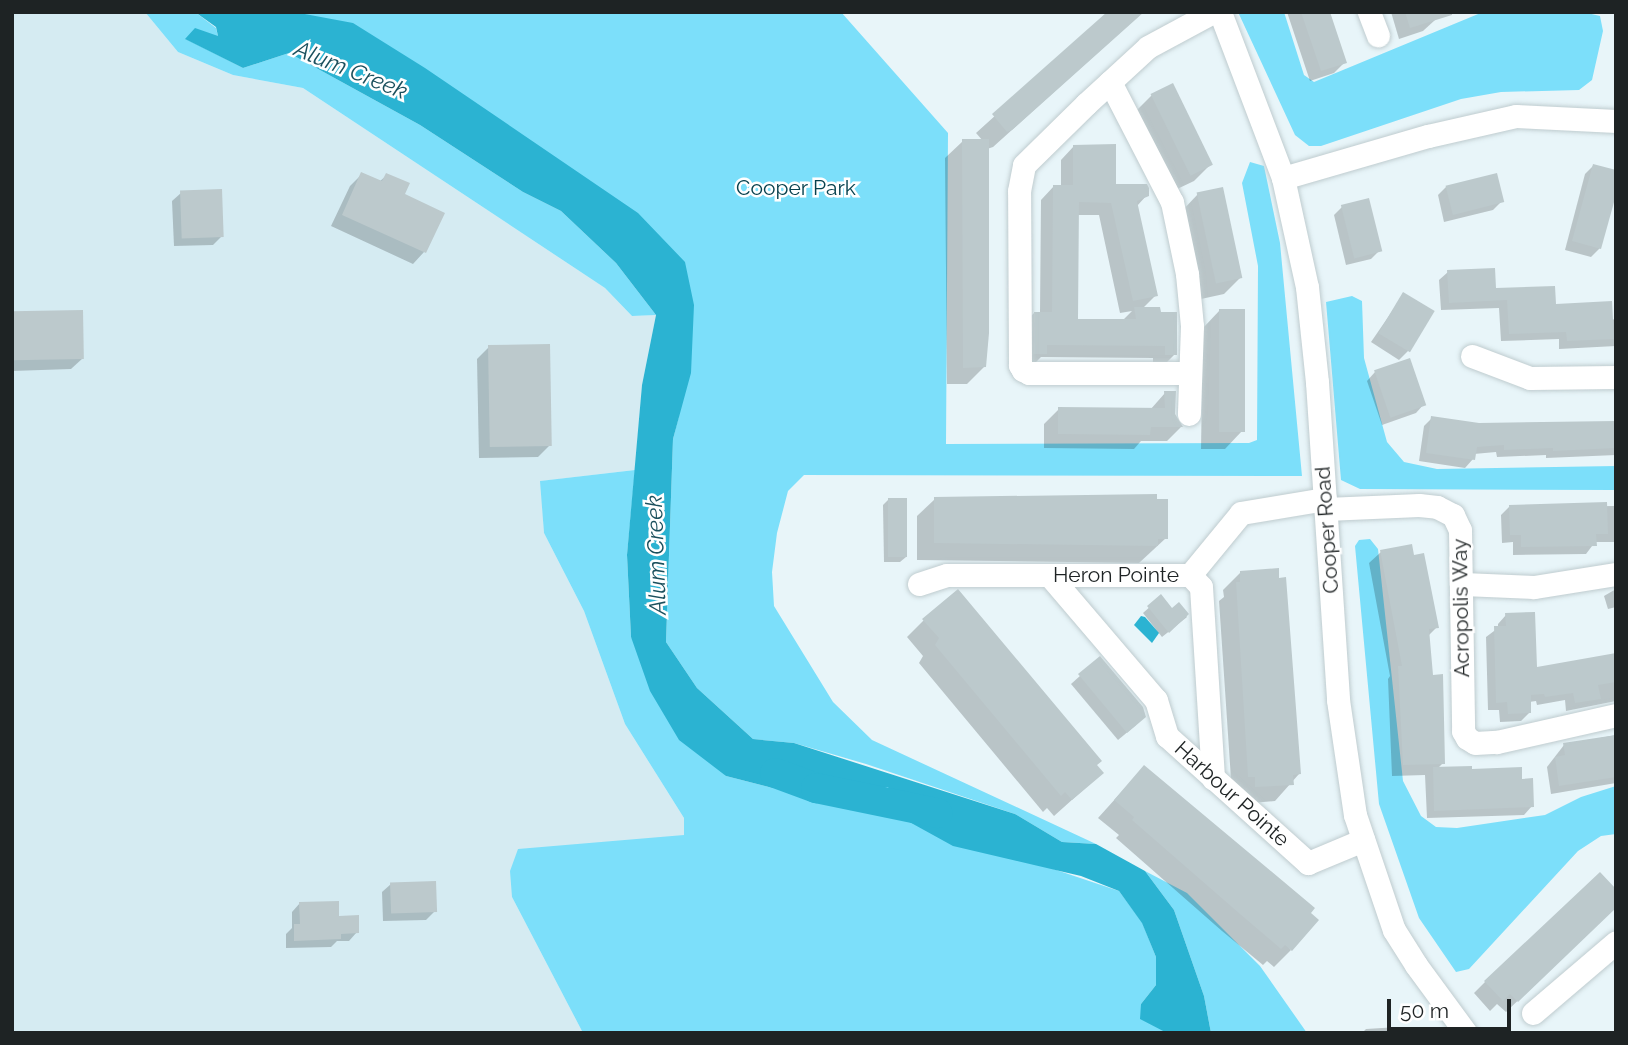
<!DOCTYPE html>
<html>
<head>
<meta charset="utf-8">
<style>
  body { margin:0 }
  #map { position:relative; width:1628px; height:1045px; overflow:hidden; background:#e8f5f9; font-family:Raleway,sans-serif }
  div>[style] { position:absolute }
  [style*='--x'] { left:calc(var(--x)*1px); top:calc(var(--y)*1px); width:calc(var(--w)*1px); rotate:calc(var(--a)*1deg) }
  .built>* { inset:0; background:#d5ebf2 }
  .green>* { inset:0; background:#7cdffa }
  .water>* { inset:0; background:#2bb3d2 }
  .shadow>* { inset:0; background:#0003 }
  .river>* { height:30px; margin:-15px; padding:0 15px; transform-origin:15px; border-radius:15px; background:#2bb3d2 }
  .building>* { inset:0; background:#bcc9cc; transform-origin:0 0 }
  .roads { filter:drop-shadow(0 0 2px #bfcccf) drop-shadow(0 0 2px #bfcccf) }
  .minor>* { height:23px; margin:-11.5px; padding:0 11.5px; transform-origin:11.5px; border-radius:11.5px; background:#fff }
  span { translate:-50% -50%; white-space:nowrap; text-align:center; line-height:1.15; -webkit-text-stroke:5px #fff; paint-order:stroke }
  .park-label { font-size:21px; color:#06414e }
  .street-label { font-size:21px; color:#1e2324 }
  .water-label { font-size:23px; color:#1b505d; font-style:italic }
  .frame { position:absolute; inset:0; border:14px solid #1e2324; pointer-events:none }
  .scale { position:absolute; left:1387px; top:999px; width:124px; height:32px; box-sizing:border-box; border:4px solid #1e2324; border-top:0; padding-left:9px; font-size:21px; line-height:24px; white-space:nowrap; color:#1e2324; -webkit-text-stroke:5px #fff; paint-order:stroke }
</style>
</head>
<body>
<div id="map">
  <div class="built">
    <div style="clip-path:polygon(12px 12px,145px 12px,178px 52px,233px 75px,303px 88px,605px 288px,632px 316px,656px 315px,642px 385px,635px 470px,541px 481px,544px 533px,584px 611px,625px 724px,684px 818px,684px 835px,512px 897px,583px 1033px,12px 1033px)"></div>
  </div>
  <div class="green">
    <div style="clip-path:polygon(145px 12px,195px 12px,216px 28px,218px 36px,186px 39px,243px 68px,289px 53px,420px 125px,523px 192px,561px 211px,616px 263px,656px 315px,632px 316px,605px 288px,303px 88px,233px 75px,178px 52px)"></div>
    <div style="clip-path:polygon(244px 12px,841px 12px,948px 133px,946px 444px,1249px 443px,1257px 440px,1258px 266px,1242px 183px,1250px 162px,1264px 166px,1280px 243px,1302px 476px,804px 475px,788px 491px,777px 533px,772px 572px,774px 606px,833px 702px,872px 740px,1096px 844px,1062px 842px,1015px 814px,866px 764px,794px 743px,753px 739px,697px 688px,666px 642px,673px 439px,679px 416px,669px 268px)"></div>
    <div style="clip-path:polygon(1238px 12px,1284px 12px,1304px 75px,1314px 82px,1483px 12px,1583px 12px,1600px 16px,1603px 31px,1592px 80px,1579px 90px,1501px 92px,1461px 99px,1321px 146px,1309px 146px,1295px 135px)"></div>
    <div style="clip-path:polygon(1352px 296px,1362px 301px,1364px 358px,1387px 442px,1404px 462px,1437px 469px,1616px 466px,1616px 490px,1360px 489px,1341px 480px,1326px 302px)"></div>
    <div style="clip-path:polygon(635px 470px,627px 555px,631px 637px,726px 776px,773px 788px,889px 787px,904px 819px,1119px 891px,1142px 922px,1156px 957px,1156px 985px,1141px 1004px,1167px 1033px,583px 1033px,512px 897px,510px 871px,518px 849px,684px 835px,684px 818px,625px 724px,584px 611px,544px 533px,540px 481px)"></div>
    <div style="clip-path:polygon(1370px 539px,1378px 549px,1403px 781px,1421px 816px,1436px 827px,1457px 828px,1545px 815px,1581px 797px,1616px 786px,1616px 834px,1601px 836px,1578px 851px,1469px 969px,1456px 972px,1419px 918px,1379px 804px,1355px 546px,1359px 540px)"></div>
    <div style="clip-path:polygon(1145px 871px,1187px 893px,1260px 966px,1307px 1033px,1211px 1033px,1204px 996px,1174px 910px)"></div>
  </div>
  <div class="water">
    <div style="clip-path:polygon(195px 12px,294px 12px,353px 23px,425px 68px,638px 213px,685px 262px,694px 305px,691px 373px,673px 439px,666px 642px,697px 688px,753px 739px,794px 743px,1015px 814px,1062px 842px,1096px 844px,1145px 871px,1174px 910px,1204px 996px,1211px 1033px,1167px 1033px,1140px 1019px,1141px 1004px,1156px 985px,1156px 957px,1142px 923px,1119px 891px,1081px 876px,953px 846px,904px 819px,888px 787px,773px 788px,726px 776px,679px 740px,650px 691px,631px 637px,627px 555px,642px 385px,656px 315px,616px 263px,561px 211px,523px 192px,420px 125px,289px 53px,243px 68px,185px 39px,195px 28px,218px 36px,216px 27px)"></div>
    <div style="clip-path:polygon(1141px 616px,1145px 617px,1159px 633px,1152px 643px,1134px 625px)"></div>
  </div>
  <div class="shadow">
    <div style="clip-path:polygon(1110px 12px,1143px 12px,993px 147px,987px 149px,984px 367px,967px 384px,947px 384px,945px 158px,963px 141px,983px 141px,976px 133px)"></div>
    <div style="clip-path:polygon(1287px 12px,1328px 12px,1345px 62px,1334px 73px,1310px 81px)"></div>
    <div style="clip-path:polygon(1391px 12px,1432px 12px,1435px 20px,1423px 31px,1399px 39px)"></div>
    <div style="clip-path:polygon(1152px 95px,1211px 164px,1194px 181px,1173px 191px,1135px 112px)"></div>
    <div style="clip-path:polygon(evenodd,1074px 146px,1115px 186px,1147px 195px,1137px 206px,1156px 295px,1143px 308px,1175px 354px,1162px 367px,1153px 367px,1153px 358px,1041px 357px,1032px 366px,1021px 327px,1034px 313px,1040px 313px,1041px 200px,1054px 186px,1061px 186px,1061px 160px,1074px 146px,1077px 215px,1099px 215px,1120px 313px,1132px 311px,1122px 321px,1077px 320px,1077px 215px)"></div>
    <div style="clip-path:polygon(1593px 166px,1600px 248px,1591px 257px,1565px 250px,1585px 174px)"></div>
    <div style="clip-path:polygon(362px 174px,379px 182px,387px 175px,403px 195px,442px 214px,424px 252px,413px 264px,331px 226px,350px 186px)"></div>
    <div style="clip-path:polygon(1446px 187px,1502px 201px,1493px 210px,1444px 222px,1438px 195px)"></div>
    <div style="clip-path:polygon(181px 193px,222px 236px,213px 245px,174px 246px,172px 201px)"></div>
    <div style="clip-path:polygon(1198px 194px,1241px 277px,1224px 294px,1201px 299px,1181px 212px)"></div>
    <div style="clip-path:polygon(1342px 207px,1380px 250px,1371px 259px,1346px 265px,1334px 215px)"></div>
    <div style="clip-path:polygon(1448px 272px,1494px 290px,1616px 320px,1616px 346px,1559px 349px,1559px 339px,1501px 341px,1499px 308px,1441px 310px,1439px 280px)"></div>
    <div style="clip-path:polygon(1404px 294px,1408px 351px,1399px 360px,1371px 342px)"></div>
    <div style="clip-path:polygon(1220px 310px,1242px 431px,1225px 449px,1201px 449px,1203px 328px)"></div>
    <div style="clip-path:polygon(12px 314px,83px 358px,71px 369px,12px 371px)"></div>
    <div style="clip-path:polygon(489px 347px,550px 445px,538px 457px,479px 458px,477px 359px)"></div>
    <div style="clip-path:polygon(1375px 372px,1424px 404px,1416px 413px,1382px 425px,1367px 381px)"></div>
    <div style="clip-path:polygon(1165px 393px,1181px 427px,1167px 441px,1141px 441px,1134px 449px,1044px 448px,1044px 424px,1059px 409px,1150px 410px)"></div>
    <div style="clip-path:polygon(1432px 418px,1479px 425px,1616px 422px,1616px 455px,1546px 458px,1546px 455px,1497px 457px,1496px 452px,1474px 454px,1473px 459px,1465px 468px,1419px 461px,1424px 426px)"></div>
    <div style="clip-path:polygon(889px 499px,906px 557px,900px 562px,884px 562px,883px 505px)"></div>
    <div style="clip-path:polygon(935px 499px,1166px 538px,1139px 563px,917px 560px,917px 516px)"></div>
    <div style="clip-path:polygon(1616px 506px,1616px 542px,1595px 542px,1586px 554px,1513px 555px,1513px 542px,1502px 543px,1501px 515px,1509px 507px)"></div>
    <div style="clip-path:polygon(1381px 552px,1437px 627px,1427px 637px,1443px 763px,1438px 768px,1470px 771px,1521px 780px,1532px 806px,1524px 815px,1427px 818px,1425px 775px,1392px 776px,1388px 679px,1390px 676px,1369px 563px)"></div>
    <div style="clip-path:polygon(1240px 573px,1299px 774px,1275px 801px,1239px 804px,1232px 794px,1219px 601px,1224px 597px,1223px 590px)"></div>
    <div style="clip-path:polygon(1616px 589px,1616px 607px,1608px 609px,1604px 596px)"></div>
    <div style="clip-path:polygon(1161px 597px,1172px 610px,1178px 605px,1187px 617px,1162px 637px,1143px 613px)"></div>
    <div style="clip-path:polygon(1506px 615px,1535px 669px,1616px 655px,1616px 701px,1566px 711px,1565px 700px,1537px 705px,1536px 701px,1529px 702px,1530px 712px,1521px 721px,1500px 722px,1499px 710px,1488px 710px,1486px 637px,1498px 628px,1498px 624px)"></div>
    <div style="clip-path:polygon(924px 620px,1102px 773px,1054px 816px,1047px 808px,1043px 812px,919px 663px,923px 656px,907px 637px)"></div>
    <div style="clip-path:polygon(1100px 658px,1136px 725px,1118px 740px,1071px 684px)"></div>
    <div style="clip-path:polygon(1616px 735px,1616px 783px,1551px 794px,1547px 767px,1564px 745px)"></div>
    <div style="clip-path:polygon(1144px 767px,1291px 950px,1274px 967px,1267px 961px,1263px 965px,1222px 931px,1116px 838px,1119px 835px,1098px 818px)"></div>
    <div style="clip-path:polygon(391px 884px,435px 911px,426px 920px,383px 921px,382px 892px)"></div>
    <div style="clip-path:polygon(300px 903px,338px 918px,357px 932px,349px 941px,337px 941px,331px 947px,286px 948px,286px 934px,292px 928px,292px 912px)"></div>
    <div style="clip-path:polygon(1616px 906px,1506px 1012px,1497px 1004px,1490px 1011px,1474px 993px,1485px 982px)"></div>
    <div style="clip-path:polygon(1398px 1027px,1398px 1033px,1362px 1033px,1366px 1029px)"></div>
  </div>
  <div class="river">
    <div style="--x:775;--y:773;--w:44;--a:20.1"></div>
    <div style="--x:816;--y:788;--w:124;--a:11.7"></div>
  </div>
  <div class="building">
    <div style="clip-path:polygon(1107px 12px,1144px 12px,1012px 130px,1007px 132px,992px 114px)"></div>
    <div style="clip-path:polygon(1301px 12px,1330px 12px,1347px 63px,1321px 71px)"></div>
    <div style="clip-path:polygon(1405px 12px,1452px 12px,1452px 15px,1410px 28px)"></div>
    <div style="left:1173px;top:83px;width:91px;height:25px;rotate:64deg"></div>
    <div style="clip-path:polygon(962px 139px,989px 139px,989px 333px,986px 367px,963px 368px)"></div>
    <div style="clip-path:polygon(1116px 144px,1116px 184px,1147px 184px,1149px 188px,1149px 196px,1137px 201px,1158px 296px,1133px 301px,1111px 203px,1079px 202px,1078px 319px,1136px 319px,1134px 307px,1160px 307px,1161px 312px,1177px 312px,1177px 355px,1165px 355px,1165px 346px,1047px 345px,1047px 354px,1034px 354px,1034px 312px,1052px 312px,1053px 185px,1073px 185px,1073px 145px)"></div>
    <div style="clip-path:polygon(1593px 164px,1616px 170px,1616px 195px,1601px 249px,1572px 241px)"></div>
    <div style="clip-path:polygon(361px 172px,382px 181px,386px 173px,410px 183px,405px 194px,445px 213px,426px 253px,342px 215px)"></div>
    <div style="left:1497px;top:173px;width:30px;height:53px;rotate:76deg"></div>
    <div style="left:1223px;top:187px;width:93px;height:27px;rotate:78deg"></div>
    <div style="left:222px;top:189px;width:48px;height:42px;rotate:88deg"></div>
    <div style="left:1369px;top:198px;width:55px;height:29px;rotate:76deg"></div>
    <div style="clip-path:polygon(1495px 268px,1496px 288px,1555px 286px,1556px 304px,1612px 301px,1614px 339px,1567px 341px,1566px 332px,1509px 334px,1507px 300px,1449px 303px,1447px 270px)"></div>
    <div style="left:1403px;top:292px;width:37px;height:48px;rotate:31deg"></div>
    <div style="left:1219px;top:309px;width:26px;height:123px"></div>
    <div style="left:83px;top:310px;width:49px;height:71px;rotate:89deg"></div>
    <div style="left:550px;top:344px;width:102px;height:62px;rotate:89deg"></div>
    <div style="left:1410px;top:358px;width:50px;height:38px;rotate:71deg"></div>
    <div style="clip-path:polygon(1164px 391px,1176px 391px,1175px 414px,1183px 427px,1151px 427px,1150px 435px,1058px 434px,1058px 407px,1165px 408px)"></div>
    <div style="clip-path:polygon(1431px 416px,1479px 423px,1616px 421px,1616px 448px,1553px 451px,1553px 448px,1504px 450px,1504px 445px,1477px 447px,1475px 460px,1426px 453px)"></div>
    <div style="clip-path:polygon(1157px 494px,1157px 499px,1168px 499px,1168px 539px,1158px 539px,1158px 546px,934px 543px,934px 497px)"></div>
    <div style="left:888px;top:498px;width:19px;height:59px"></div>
    <div style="clip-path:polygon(1607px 502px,1608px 534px,1596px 534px,1597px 546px,1521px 547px,1521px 535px,1510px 535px,1509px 505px)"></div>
    <div style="clip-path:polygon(1412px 544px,1414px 555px,1424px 553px,1439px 628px,1429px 629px,1433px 675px,1443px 674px,1445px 764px,1403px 765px,1398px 666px,1402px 666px,1380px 550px)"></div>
    <div style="clip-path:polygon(1279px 568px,1279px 578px,1286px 577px,1301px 774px,1293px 775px,1294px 785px,1255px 787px,1255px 777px,1248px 777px,1236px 582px,1240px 582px,1240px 571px)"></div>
    <div style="clip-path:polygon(958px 589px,1102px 761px,1097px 765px,1104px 773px,1072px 800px,1065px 792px,1061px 796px,935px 645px,939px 638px,922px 619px)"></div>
    <div style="clip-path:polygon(1161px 594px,1172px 608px,1179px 602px,1189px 614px,1169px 633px,1147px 606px)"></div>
    <div style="clip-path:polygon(1535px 612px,1537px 667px,1616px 653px,1616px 682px,1598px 685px,1601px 699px,1575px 703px,1573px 693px,1545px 697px,1544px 694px,1531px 695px,1531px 713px,1508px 714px,1507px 702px,1496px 703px,1494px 626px,1506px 626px,1505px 613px)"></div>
    <div style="clip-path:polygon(1100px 656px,1143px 707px,1146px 717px,1127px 733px,1078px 674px)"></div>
    <div style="clip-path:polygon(1616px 735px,1616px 777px,1559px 786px,1555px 757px,1565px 755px,1563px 743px)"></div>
    <div style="clip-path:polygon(1144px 765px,1315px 908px,1311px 913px,1319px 920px,1292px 951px,1285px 945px,1281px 949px,1240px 914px,1132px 820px,1134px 817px,1114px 800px)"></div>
    <div style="clip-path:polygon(1472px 766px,1472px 769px,1522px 767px,1522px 779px,1533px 778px,1534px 807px,1434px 811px,1433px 767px)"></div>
    <div style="clip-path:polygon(1600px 872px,1616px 889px,1616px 908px,1518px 1002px,1510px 994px,1503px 1001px,1484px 981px)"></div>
    <div style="left:436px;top:881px;width:31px;height:46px;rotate:88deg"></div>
    <div style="clip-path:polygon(339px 901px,339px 916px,359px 915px,359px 933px,341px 934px,341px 939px,294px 941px,294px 924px,300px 924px,299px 902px)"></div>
  </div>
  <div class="roads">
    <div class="minor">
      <div style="--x:1220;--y:12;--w:178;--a:69.2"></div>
      <div style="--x:1283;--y:178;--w:112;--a:77.6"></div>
      <div style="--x:1307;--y:287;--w:96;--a:84"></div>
      <div style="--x:1317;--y:382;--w:319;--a:86.2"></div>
      <div style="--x:1338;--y:700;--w:116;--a:81.6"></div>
      <div style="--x:1355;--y:815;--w:121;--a:71.3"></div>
      <div style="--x:1394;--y:930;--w:41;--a:57.8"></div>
      <div style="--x:1416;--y:965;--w:84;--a:53.7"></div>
      <div style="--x:1369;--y:12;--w:25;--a:69"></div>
      <div style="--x:1110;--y:82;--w:135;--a:62.7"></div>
      <div style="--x:1172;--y:202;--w:74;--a:78.2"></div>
      <div style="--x:1187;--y:274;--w:52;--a:84.5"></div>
      <div style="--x:1192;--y:326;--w:88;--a:92"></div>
      <div style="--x:1283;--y:178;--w:151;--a:-16.2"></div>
      <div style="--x:1428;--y:136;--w:90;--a:-12.8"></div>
      <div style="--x:1516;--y:116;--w:100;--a:2.9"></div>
      <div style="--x:1472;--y:356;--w:62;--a:20.8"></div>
      <div style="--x:1530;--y:378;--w:86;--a:-0.7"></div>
      <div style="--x:1189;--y:373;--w:160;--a:180"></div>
      <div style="--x:1029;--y:373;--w:7;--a:-153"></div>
      <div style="--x:1023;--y:370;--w:6;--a:-121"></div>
      <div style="--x:1020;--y:365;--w:174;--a:-90.3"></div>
      <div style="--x:1019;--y:191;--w:26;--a:-79"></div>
      <div style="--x:1024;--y:165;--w:87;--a:-44.5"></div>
      <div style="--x:1086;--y:104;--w:84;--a:-42.6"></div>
      <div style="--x:1148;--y:47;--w:74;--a:-28.3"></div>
      <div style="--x:1326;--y:509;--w:93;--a:-2.5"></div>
      <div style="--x:1419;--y:505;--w:18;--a:6"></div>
      <div style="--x:1437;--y:507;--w:18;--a:27"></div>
      <div style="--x:1453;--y:515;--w:17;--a:65"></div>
      <div style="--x:1460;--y:530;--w:201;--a:89.1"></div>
      <div style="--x:1463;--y:731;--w:8;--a:60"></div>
      <div style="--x:1467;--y:738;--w:9;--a:32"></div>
      <div style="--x:1475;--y:743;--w:22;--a:-3"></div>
      <div style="--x:1497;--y:742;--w:122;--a:-12.8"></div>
      <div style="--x:1190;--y:575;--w:16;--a:47"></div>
      <div style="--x:1201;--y:587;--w:192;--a:86.4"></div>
      <div style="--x:1190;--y:575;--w:80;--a:-50.6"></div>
      <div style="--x:1241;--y:513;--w:85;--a:-9.5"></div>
      <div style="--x:1050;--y:576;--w:163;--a:49.5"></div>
      <div style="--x:1156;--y:700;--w:38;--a:73"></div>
      <div style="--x:1167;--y:736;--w:190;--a:42"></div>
      <div style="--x:1308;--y:863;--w:60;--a:-22.7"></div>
      <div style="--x:919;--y:584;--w:29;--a:-18"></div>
      <div style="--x:947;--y:575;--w:243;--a:0"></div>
      <div style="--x:1463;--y:584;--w:71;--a:2.4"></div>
      <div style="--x:1534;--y:587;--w:83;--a:-9"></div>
      <div style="--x:1533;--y:1013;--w:109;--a:-40.5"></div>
    </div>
  </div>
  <div class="park-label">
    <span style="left:796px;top:188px">Cooper Park</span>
  </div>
  <div class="street-label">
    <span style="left:1327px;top:530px;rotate:-94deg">Cooper Road</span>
    <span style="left:1116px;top:575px">Heron Pointe</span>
    <span style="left:1461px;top:608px;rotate:-91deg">Acropolis Way</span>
    <span style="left:1232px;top:794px;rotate:42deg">Harbour Pointe</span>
  </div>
  <div class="water-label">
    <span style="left:351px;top:70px;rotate:22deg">Alum Creek</span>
    <span style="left:656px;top:555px;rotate:-92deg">Alum Creek</span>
  </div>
  <div class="frame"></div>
  <div class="scale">50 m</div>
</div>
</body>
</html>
